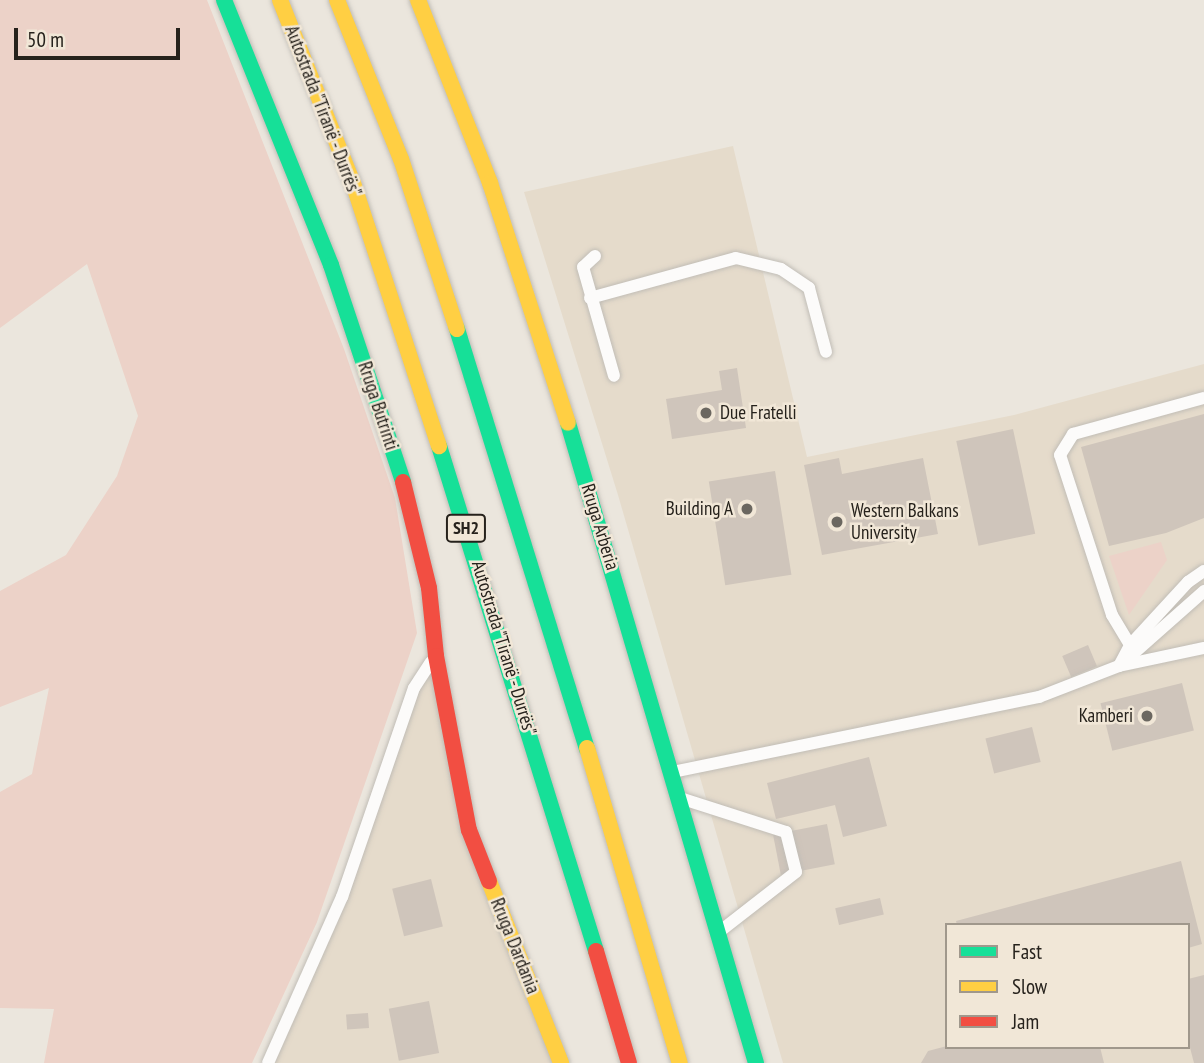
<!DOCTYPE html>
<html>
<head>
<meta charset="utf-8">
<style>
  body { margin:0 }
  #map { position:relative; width:1204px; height:1063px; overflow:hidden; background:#ebe6dd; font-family:"PT Sans Narrow",sans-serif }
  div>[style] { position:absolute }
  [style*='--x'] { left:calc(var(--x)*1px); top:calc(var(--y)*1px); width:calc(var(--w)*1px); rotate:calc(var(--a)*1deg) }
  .built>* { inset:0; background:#e5dbcb }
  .green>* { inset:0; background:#ecd2c8 }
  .building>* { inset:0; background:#cfc5bb; transform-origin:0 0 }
  .roads { filter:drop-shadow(0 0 2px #c1bdb6) drop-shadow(0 0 2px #c1bdb6) }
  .lane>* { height:12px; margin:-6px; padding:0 6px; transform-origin:6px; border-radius:6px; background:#fcfbfa }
  .fast>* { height:16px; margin:-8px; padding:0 8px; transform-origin:8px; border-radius:8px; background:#16e098 }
  .slow>* { height:16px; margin:-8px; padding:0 8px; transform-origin:8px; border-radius:8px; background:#ffcf43 }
  .jam>* { height:16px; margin:-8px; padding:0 8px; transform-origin:8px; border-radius:8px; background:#f24e42 }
  .dots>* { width:19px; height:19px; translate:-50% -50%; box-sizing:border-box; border:4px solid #f1e7d7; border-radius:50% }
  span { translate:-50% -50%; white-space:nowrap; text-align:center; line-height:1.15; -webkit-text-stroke:5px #f1e7d7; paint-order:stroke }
  .shield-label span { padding:2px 5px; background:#f1e7d7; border:2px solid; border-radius:5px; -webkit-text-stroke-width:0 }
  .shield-label { font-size:18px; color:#26221c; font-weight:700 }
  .street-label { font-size:19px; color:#26221c }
  .poi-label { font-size:19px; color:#26221c }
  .left { translate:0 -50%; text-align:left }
  .right { translate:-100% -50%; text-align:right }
  .legend { position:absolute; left:945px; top:923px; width:245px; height:126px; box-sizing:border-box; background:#f1e7d7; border:2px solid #a0988c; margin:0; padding:9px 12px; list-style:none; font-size:21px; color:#26221c }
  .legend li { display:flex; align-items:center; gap:14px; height:35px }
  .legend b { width:35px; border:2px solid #a0988c }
  .scale { position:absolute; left:14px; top:28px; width:166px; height:32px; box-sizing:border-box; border:4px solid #26221c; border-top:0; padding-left:9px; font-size:21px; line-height:24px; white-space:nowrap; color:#26221c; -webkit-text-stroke:5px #f1e7d7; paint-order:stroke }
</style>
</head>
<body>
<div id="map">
  <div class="built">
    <div style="clip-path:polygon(evenodd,733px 146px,807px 457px,1014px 415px,1204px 364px,1204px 1063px,783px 1063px,618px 495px,524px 192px,733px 146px,947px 925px,1188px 925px,1188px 1047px,947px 1047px,947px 925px)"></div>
    <div style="clip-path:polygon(436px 656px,469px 830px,558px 1063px,268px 1063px,342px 897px,414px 688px)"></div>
  </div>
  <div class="green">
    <div style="clip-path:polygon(0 0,207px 0,344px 349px,395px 498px,417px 633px,317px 922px,252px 1063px,44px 1063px,54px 1009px,0 1008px,0 792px,32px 774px,49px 688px,0 707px,0 591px,66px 555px,117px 476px,138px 416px,87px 264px,0 328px)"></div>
    <div style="clip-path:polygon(1161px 542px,1167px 560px,1129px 615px,1109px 556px)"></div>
  </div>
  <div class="building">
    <div style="clip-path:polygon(737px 368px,746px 428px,672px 439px,666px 399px,722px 390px,719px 371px)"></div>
    <div style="clip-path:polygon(1204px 414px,1204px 518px,1166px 533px,1109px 546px,1081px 447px)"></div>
    <div style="left:1013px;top:429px;width:107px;height:58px;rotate:78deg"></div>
    <div style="clip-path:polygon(839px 458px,842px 474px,923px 458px,938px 534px,822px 555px,804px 465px)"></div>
    <div style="left:775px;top:471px;width:105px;height:67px;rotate:81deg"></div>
    <div style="left:1088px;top:645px;width:23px;height:28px;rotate:67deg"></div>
    <div style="left:1182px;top:683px;width:49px;height:84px;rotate:76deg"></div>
    <div style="left:1032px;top:727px;width:36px;height:48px;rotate:76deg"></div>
    <div style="clip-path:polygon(869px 757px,887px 826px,843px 837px,835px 805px,776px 819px,767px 783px)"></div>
    <div style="left:827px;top:824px;width:41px;height:55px;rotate:79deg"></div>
    <div style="clip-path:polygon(1181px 861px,1202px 944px,1188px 948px,1188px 925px,957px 925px,956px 921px)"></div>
    <div style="left:431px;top:879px;width:49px;height:40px;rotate:76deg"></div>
    <div style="left:880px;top:898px;width:17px;height:46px;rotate:77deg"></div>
    <div style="clip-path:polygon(1204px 975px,1204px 1063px,1194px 1063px,1188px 1040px,1188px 979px)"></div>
    <div style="left:429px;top:1001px;width:53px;height:41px;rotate:79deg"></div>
    <div style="left:368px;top:1013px;width:15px;height:22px;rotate:86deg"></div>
    <div style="clip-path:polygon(947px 1046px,1100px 1047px,1104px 1063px,921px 1063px,928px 1051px)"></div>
  </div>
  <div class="roads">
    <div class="lane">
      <div style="--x:595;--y:256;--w:16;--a:137"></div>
      <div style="--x:583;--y:267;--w:113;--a:74.1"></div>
      <div style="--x:590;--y:298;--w:151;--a:-15.3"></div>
      <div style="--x:736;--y:258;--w:46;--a:13.7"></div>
      <div style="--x:781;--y:269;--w:34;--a:34"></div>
      <div style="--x:809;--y:288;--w:66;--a:75.1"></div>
      <div style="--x:1130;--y:645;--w:35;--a:-121"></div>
      <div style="--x:1112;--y:615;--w:168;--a:-108"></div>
      <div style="--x:1060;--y:455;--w:25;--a:-58"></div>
      <div style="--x:1073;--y:434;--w:136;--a:-15.4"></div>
      <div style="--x:1125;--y:661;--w:106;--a:-41.5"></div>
      <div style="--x:1119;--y:666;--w:24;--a:-62"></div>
      <div style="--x:1130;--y:645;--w:86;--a:-47.4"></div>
      <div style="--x:1188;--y:582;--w:19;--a:-35"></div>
      <div style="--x:673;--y:772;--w:374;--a:-11.6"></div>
      <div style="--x:1039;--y:697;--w:86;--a:-21.2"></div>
      <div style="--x:1119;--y:666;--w:87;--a:-12"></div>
      <div style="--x:683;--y:799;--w:108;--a:17.8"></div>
      <div style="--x:786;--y:832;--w:41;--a:76"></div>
      <div style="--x:796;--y:872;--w:98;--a:142.1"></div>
      <div style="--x:268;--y:1063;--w:182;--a:-66"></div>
      <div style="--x:342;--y:897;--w:221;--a:-71"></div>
      <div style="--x:414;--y:688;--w:31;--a:-57"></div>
    </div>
    <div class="fast">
      <div style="--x:224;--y:0;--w:286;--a:68"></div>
      <div style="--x:331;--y:265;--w:229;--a:71.6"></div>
      <div style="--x:457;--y:329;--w:439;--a:72.8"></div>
      <div style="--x:568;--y:423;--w:667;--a:73.63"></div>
      <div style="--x:439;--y:446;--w:529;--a:72.73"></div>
    </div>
    <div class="slow">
      <div style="--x:280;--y:0;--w:197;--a:68.3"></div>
      <div style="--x:353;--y:183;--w:277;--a:71.9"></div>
      <div style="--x:337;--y:0;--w:171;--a:68.1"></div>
      <div style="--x:401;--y:159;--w:179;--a:71.8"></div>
      <div style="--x:418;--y:0;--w:197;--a:68.5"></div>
      <div style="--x:490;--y:183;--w:252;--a:72"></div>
      <div style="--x:587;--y:748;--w:328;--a:73.6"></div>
      <div style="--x:489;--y:881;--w:196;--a:68.4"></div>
    </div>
    <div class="jam">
      <div style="--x:403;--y:482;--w:109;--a:76.2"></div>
      <div style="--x:429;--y:588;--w:68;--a:84.1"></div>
      <div style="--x:436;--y:656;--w:177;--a:79.3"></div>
      <div style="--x:469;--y:830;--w:55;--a:68.6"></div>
      <div style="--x:596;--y:951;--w:117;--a:73.6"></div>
    </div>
  </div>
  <div class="dots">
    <div style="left:706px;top:413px;background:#6b6760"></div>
    <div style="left:747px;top:509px;background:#6b6760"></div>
    <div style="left:837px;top:522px;background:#6b6760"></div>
    <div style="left:1147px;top:716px;background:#6b6760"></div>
  </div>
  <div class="shield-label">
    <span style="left:466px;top:528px">SH2</span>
  </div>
  <div class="street-label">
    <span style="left:323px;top:111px;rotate:69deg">Autostrada "Tiranë - Durrës"</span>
    <span style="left:378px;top:406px;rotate:72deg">Rruga Butrinti</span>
    <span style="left:600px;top:527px;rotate:73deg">Rruga Arberia</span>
    <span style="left:504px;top:648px;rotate:73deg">Autostrada "Tiranë - Durrës"</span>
    <span style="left:515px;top:946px;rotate:68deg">Rruga Dardania</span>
  </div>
  <div class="poi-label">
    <span class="left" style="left:720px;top:413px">Due Fratelli</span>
    <span class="right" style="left:733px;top:509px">Building A</span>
    <span class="left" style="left:851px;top:522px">Western Balkans<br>University</span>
    <span class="right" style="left:1133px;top:716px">Kamberi</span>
  </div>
  <ul class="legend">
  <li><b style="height:9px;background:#16e098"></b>Fast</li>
  <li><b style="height:9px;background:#ffcf43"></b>Slow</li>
  <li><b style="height:9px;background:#f24e42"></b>Jam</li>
  </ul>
  <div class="scale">50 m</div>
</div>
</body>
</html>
